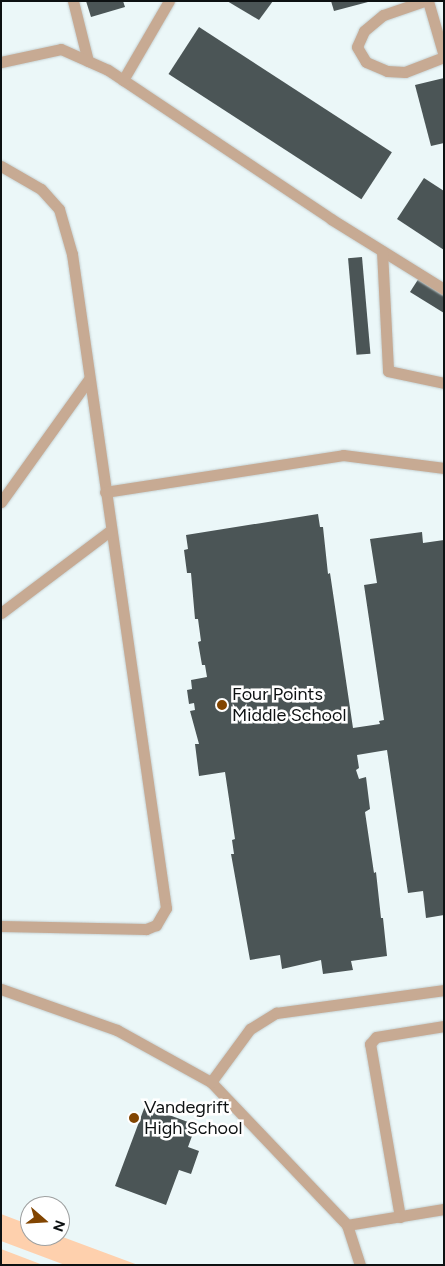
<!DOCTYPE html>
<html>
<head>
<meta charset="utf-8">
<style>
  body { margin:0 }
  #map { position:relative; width:445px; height:1266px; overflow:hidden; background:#ebf7f8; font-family:Figtree,sans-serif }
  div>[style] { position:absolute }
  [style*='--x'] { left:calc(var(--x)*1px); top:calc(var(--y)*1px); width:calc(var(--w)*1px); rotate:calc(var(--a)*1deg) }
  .green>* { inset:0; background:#fed0ad }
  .building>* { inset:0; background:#4b5556; transform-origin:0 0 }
  .roads { filter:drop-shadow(0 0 1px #c7d2d3) drop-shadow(0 0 1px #c7d2d3) }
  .service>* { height:11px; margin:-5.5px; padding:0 5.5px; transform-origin:5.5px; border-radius:5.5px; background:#c7aa93 }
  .dots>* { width:14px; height:14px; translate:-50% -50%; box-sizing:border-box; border:2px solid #fff; border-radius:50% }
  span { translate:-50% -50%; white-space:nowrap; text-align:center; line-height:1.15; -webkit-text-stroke:5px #fff; paint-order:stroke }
  .poi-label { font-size:18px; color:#0d1112 }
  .left { translate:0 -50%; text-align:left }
  .frame { position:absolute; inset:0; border:2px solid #0d1112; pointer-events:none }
  .north { position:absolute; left:20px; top:1196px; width:50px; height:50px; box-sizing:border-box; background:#fff; border:1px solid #9ea0a0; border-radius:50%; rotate:109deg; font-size:14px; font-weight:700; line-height:20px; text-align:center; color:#0d1112 }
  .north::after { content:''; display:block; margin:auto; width:18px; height:22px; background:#824501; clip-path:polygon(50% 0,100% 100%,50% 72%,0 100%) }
</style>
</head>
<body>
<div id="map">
  <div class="green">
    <div style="clip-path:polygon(1px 1214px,30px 1225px,30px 1236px,60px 1236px,138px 1265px,65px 1265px,1px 1241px)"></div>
    <div style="clip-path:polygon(1px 1249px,43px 1265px,1px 1265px)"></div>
  </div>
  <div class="building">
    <div style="clip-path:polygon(86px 1px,123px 1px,125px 7px,91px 17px)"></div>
    <div style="clip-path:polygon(227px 1px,273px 1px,259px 20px)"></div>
    <div style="clip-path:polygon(331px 1px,368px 1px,368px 2px,334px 11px)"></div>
    <div style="left:199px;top:27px;width:230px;height:56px;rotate:33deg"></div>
    <div style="clip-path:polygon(444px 78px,444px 143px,431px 146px,415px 85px)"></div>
    <div style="clip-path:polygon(424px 178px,444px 191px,444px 250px,397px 219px)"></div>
    <div style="left:362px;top:257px;width:97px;height:14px;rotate:85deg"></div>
    <div style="clip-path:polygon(419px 278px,444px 293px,444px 313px,410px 292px)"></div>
    <div style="clip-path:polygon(318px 514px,320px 527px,323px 527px,328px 574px,330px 573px,353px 728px,380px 724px,379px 721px,384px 720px,364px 585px,377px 583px,370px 539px,422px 532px,423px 543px,444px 540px,444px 915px,426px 918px,423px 891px,408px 893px,387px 750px,357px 755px,359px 768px,356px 770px,359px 779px,366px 777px,370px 809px,365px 812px,374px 873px,376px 872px,381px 918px,383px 918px,387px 956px,351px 961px,353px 970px,323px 974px,321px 960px,282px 969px,280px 955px,250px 960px,231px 854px,234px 854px,232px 840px,235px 839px,225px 772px,199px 776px,195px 744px,199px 744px,190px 711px,195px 710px,194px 703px,189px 704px,187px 690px,192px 689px,191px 680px,207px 677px,205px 665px,202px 665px,198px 642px,201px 641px,198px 619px,195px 619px,191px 573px,187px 573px,184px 550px,188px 549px,186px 535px)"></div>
    <div style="clip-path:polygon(145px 1106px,196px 1125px,188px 1147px,199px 1151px,191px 1174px,179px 1170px,166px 1205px,115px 1186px)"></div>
  </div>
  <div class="roads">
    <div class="service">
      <div style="--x:73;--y:1;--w:62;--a:76"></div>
      <div style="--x:424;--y:1;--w:43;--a:161.1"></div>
      <div style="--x:383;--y:15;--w:25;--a:140"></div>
      <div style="--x:364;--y:31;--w:17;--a:114"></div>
      <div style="--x:357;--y:47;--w:17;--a:59"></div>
      <div style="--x:366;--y:62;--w:23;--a:23"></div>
      <div style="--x:387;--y:71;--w:18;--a:3"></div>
      <div style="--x:405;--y:72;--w:42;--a:-21"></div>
      <div style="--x:428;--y:1;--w:57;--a:73.8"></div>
      <div style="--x:1;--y:62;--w:61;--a:-12.2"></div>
      <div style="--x:61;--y:49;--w:51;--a:24.1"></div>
      <div style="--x:108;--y:70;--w:268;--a:33.7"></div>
      <div style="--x:331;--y:219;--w:133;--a:31.8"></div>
      <div style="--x:123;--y:80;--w:91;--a:-59.8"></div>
      <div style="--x:1;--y:166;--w:46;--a:29.9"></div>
      <div style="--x:41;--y:189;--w:27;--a:48"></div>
      <div style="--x:59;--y:209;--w:47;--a:73.9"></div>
      <div style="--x:72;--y:254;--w:661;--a:81.82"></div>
      <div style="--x:166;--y:908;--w:20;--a:120"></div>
      <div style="--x:156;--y:925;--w:11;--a:158"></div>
      <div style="--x:146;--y:929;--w:145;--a:-178.8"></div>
      <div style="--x:382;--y:251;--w:120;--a:87.1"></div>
      <div style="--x:388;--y:371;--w:57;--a:12.1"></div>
      <div style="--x:105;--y:492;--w:241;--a:-8.8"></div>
      <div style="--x:343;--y:455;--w:102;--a:7.3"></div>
      <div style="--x:1;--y:502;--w:151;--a:-54.4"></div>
      <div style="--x:1;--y:613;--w:138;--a:-37"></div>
      <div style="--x:1;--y:989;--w:123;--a:19.5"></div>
      <div style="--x:117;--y:1030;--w:107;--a:29"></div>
      <div style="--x:211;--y:1082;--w:197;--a:46.4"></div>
      <div style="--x:347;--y:1225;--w:42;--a:72"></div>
      <div style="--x:211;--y:1082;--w:66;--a:-53.7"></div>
      <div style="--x:250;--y:1029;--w:31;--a:-32"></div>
      <div style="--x:276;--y:1013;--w:170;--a:-7.8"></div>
      <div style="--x:400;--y:1217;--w:176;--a:-99.8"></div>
      <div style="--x:370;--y:1044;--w:9;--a:-49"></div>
      <div style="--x:376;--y:1037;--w:69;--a:-9.2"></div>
      <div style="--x:347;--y:1225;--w:98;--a:-9.4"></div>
    </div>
  </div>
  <div class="dots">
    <div style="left:222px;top:705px;background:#824501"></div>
    <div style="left:134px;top:1118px;background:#824501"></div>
  </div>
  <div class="poi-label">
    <span class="left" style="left:232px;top:705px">Four Points<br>Middle School</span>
    <span class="left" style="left:144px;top:1118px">Vandegrift<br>High School</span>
  </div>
  <div class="frame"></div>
  <div class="north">N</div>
</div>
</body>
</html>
